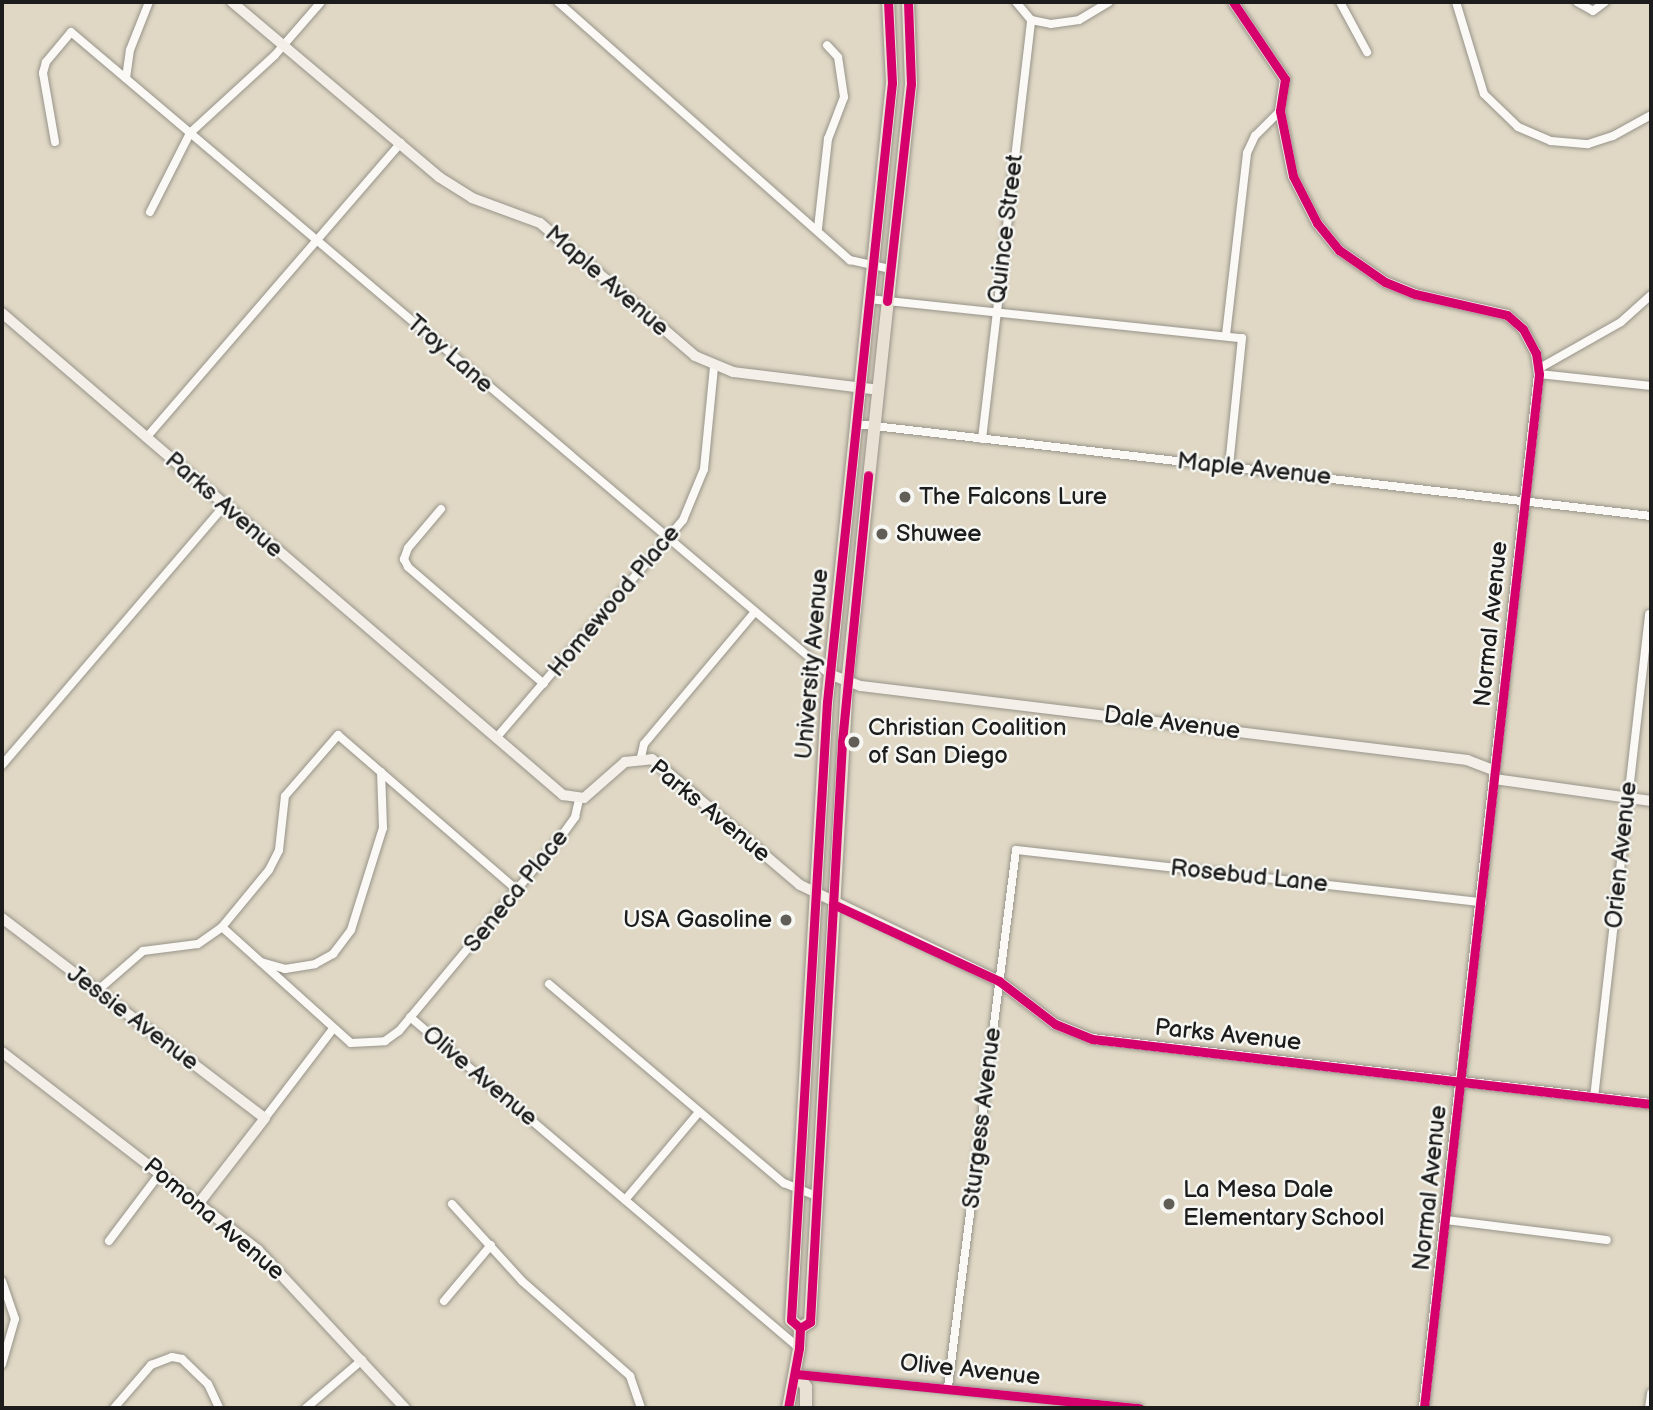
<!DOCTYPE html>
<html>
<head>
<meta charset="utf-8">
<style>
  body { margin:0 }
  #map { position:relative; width:1653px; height:1410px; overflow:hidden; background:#e0d8c5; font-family:"Balsamiq Sans",sans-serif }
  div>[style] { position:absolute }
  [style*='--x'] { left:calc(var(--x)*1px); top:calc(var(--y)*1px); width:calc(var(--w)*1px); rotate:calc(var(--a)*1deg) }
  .roads { filter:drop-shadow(0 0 2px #98948a) drop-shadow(0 0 2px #98948a) }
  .street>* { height:8px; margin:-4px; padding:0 4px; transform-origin:4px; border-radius:4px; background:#faf9f6 }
  .secondary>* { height:10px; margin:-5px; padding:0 5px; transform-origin:5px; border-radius:5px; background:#f4f0e9 }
  .primary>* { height:12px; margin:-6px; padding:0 6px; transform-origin:6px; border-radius:6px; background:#eae1d5 }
  .cycleway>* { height:9px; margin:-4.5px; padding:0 4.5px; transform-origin:4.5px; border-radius:4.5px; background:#d6006c }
  .dots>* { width:19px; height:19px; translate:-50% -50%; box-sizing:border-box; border:4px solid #f6f6f2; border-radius:50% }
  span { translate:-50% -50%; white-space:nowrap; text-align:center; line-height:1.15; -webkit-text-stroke:5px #f6f6f2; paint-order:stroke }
  .street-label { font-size:24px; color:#1c1c1c }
  .poi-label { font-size:24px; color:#1c1c1c }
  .left { translate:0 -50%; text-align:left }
  .right { translate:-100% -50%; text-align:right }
  .frame { position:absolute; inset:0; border:4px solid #1c1c1c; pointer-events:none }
</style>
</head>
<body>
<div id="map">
  <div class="roads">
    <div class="street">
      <div style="--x:558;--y:2;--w:390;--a:41.5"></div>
      <div style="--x:850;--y:260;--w:41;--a:12.7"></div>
      <div style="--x:1016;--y:2;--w:23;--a:50"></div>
      <div style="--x:1031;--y:20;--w:20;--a:11"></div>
      <div style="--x:1051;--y:24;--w:28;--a:-8"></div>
      <div style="--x:1079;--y:20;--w:35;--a:-31"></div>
      <div style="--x:1340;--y:2;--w:57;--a:61.6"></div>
      <div style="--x:1456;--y:2;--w:96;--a:73.1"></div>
      <div style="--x:1484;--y:94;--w:47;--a:44.1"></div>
      <div style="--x:1518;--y:127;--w:36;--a:23"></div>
      <div style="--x:1551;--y:141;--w:37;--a:5"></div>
      <div style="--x:1588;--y:144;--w:26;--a:-18"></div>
      <div style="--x:1613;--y:136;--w:43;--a:-28.9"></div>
      <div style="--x:1577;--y:2;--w:18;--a:29"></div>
      <div style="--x:1593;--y:11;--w:15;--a:-37"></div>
      <div style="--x:126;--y:78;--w:28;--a:-82"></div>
      <div style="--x:130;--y:50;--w:52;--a:-68.4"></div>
      <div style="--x:55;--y:142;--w:70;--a:-99.9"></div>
      <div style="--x:43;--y:73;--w:11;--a:-75"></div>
      <div style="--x:46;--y:62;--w:39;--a:-50"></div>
      <div style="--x:71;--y:32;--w:993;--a:40.26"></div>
      <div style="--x:150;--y:212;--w:89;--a:-63.1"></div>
      <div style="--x:190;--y:133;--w:115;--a:-42.5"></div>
      <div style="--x:275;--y:55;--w:70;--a:-49"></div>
      <div style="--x:818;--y:228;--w:90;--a:-83.6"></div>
      <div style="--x:828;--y:139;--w:45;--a:-69.1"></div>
      <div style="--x:844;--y:97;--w:40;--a:-98.5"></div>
      <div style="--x:838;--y:57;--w:16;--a:-133"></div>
      <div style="--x:868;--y:299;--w:376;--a:6"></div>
      <div style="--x:1242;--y:338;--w:130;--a:95.8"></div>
      <div style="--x:1226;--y:335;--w:183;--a:-83.4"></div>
      <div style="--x:1247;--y:153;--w:19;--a:-65"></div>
      <div style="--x:1255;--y:136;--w:35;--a:-45"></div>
      <div style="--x:1538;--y:369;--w:95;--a:-29.5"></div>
      <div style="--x:1621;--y:322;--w:40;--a:-42"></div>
      <div style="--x:1539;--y:374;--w:113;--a:6.1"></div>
      <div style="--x:857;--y:424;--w:799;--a:6.61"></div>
      <div style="--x:146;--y:438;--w:390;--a:-49.2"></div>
      <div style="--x:982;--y:439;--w:422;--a:-83.3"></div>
      <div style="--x:441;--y:509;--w:51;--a:130.2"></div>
      <div style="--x:408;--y:548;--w:12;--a:110"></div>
      <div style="--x:404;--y:559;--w:9;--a:63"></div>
      <div style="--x:408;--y:567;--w:179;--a:40.7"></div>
      <div style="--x:497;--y:737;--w:286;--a:-49.4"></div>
      <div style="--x:683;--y:520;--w:55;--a:-67.6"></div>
      <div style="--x:704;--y:469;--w:102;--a:-84.4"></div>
      <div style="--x:641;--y:757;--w:13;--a:-77"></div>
      <div style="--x:644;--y:744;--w:171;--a:-50"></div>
      <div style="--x:2;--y:765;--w:341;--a:-49.4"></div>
      <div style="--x:222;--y:927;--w:173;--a:42"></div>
      <div style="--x:351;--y:1043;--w:34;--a:-3"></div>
      <div style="--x:385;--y:1041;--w:17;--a:-36"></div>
      <div style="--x:399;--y:1031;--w:251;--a:-50.2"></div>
      <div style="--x:560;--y:838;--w:26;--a:-54"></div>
      <div style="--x:575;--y:817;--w:18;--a:-77"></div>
      <div style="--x:261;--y:962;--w:25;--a:16"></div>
      <div style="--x:285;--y:969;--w:30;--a:-9"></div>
      <div style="--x:315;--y:964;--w:21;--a:-29"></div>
      <div style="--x:333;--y:954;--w:30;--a:-53"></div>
      <div style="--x:351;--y:930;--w:107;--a:-72.6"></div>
      <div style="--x:383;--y:828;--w:56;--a:-92"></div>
      <div style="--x:549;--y:984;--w:308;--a:40.3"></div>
      <div style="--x:784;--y:1183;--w:35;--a:22"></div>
      <div style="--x:97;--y:991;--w:61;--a:-41"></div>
      <div style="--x:143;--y:951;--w:55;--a:-7.3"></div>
      <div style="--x:198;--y:944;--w:29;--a:-35"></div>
      <div style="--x:222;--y:927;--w:74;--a:-50.5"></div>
      <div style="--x:269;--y:870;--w:22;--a:-63"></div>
      <div style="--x:279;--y:850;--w:54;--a:-83.7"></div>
      <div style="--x:285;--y:796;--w:81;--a:-49"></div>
      <div style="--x:338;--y:735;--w:238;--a:40.9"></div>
      <div style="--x:410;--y:1017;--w:511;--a:40.39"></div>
      <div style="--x:1594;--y:1098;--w:487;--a:-83.5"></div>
      <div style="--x:265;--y:1118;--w:111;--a:-52.7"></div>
      <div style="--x:625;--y:1200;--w:115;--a:-49.9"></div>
      <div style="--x:452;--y:1204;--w:104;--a:47.7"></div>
      <div style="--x:522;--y:1281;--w:144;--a:41.3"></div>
      <div style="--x:630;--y:1376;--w:34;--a:71"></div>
      <div style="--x:1446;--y:1220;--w:162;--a:7.1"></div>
      <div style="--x:109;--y:1241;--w:85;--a:-53.1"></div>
      <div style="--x:2;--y:1281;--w:40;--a:71.1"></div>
      <div style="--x:15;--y:1319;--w:47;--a:106.1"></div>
      <div style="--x:444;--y:1301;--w:73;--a:-50"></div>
      <div style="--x:797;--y:1374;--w:344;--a:5.7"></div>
      <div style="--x:948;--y:1387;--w:541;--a:-82.78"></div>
      <div style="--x:1016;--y:850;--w:469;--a:6.4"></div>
      <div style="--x:114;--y:1408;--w:57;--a:-49.3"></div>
      <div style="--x:151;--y:1365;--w:22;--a:-21"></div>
      <div style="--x:172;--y:1357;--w:10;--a:11"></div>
      <div style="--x:182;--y:1359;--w:36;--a:44"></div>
      <div style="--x:208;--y:1384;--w:26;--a:65"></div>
      <div style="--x:306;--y:1408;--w:74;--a:-40.6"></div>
      <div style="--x:1649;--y:1408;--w:15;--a:-82"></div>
    </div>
    <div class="secondary">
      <div style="--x:232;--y:2;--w:271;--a:40.2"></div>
      <div style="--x:439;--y:177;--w:39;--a:32"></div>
      <div style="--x:472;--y:198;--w:72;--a:20.2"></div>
      <div style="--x:540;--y:223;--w:204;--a:40.6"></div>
      <div style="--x:695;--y:356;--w:41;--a:22.8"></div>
      <div style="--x:733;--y:372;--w:147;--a:7"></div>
      <div style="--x:1233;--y:2;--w:93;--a:56"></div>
      <div style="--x:1285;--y:79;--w:32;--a:99"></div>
      <div style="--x:1280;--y:111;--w:66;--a:78.7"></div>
      <div style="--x:1293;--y:176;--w:53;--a:62.9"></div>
      <div style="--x:1317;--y:223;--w:35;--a:51"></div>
      <div style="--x:1339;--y:250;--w:56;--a:34.8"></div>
      <div style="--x:1385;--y:282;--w:32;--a:22"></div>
      <div style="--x:1415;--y:294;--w:94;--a:12.9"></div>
      <div style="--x:1507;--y:315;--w:21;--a:41"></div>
      <div style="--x:1523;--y:329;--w:27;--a:62"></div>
      <div style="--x:1536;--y:353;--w:21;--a:82"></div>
      <div style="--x:1539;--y:374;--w:1040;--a:96.35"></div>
      <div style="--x:2;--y:313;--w:740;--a:40.67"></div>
      <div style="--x:563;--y:795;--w:21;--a:8"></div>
      <div style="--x:584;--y:798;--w:55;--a:-41.3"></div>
      <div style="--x:625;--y:762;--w:27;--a:-6"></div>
      <div style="--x:652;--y:759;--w:194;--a:40.4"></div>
      <div style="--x:800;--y:885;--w:221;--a:25.8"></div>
      <div style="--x:999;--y:981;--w:71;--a:37.5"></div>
      <div style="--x:1055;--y:1024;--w:40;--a:22"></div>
      <div style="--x:1092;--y:1039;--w:563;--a:6.63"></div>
      <div style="--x:829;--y:674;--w:34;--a:21"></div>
      <div style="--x:861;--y:686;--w:611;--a:6.96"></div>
      <div style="--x:1467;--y:760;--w:30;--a:21"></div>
      <div style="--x:1494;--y:779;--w:159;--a:8"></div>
      <div style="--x:2;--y:918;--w:330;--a:37.3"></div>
      <div style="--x:265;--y:1118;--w:108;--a:127.8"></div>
      <div style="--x:2;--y:1052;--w:324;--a:37.7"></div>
      <div style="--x:258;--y:1250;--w:216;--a:47.1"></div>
    </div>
    <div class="primary">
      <div style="--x:800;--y:1328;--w:12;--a:-31"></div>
      <div style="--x:810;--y:1322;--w:639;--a:-86.68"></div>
      <div style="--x:847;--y:684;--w:603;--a:-83.91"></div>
      <div style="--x:911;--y:84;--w:82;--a:-92.1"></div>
      <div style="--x:797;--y:1374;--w:16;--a:55"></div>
      <div style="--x:806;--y:1387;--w:21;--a:90"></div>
      <div style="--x:788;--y:1408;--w:61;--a:-79.6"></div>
      <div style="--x:799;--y:1348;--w:20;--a:-87"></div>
      <div style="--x:800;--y:1328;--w:12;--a:-138"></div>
      <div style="--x:791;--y:1320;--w:619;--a:-86.67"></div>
      <div style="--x:827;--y:702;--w:622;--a:-84.01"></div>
      <div style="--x:892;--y:83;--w:81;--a:-92.8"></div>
    </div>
  </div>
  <div class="cycleway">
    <div style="--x:1233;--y:2;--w:93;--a:56"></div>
    <div style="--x:1285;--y:79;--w:32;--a:99"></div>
    <div style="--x:1280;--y:111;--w:66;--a:78.7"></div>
    <div style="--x:1293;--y:176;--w:53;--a:62.9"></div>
    <div style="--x:1317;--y:223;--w:35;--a:51"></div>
    <div style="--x:1339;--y:250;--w:56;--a:34.8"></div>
    <div style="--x:1385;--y:282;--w:32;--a:22"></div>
    <div style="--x:1415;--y:294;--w:94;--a:12.9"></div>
    <div style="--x:1507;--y:315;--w:21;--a:41"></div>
    <div style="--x:1523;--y:329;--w:27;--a:62"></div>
    <div style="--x:1536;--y:353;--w:21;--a:82"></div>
    <div style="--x:1539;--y:374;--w:1040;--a:96.35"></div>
    <div style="--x:887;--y:301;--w:218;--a:-83.7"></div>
    <div style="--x:911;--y:84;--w:82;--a:-92.1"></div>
    <div style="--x:833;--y:904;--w:183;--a:24.9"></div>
    <div style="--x:999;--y:981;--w:71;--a:37.5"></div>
    <div style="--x:1055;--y:1024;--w:40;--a:22"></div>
    <div style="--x:1092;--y:1039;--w:563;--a:6.63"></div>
    <div style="--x:800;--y:1328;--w:12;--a:-31"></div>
    <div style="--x:810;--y:1322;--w:581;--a:-86.84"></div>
    <div style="--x:842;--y:742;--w:268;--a:-84.4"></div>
    <div style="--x:797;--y:1374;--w:344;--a:5.7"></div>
    <div style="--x:788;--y:1408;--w:61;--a:-79.6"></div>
    <div style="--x:799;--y:1348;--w:20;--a:-87"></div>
    <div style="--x:800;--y:1328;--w:12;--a:-138"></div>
    <div style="--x:791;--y:1320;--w:619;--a:-86.67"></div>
    <div style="--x:827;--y:702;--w:622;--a:-84.01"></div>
    <div style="--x:892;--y:83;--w:81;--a:-92.8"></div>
  </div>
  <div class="dots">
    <div style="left:905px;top:497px;background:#615e57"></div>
    <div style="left:882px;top:534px;background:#615e57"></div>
    <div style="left:854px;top:742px;background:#615e57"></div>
    <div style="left:786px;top:920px;background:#615e57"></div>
    <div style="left:1169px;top:1204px;background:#615e57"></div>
  </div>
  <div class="street-label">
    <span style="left:1006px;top:229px;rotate:-83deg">Quince Street</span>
    <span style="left:607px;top:281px;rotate:41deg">Maple Avenue</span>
    <span style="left:450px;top:354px;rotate:41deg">Troy Lane</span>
    <span style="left:1254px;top:469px;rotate:6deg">Maple Avenue</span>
    <span style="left:224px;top:505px;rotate:41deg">Parks Avenue</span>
    <span style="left:614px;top:601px;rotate:-50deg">Homewood Place</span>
    <span style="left:1491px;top:624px;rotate:-84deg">Normal Avenue</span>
    <span style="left:812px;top:664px;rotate:-85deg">University Avenue</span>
    <span style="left:1172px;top:723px;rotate:7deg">Dale Avenue</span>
    <span style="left:710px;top:811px;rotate:39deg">Parks Avenue</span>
    <span style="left:1621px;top:855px;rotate:-84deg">Orien Avenue</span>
    <span style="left:1249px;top:876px;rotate:6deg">Rosebud Lane</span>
    <span style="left:516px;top:891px;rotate:-51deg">Seneca Place</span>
    <span style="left:133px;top:1018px;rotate:37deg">Jessie Avenue</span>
    <span style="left:1228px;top:1035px;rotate:6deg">Parks Avenue</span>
    <span style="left:480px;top:1076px;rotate:40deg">Olive Avenue</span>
    <span style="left:982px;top:1118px;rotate:-83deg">Sturgess Avenue</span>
    <span style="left:1430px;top:1188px;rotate:-84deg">Normal Avenue</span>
    <span style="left:214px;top:1219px;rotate:40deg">Pomona Avenue</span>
    <span style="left:970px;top:1370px;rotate:6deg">Olive Avenue</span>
  </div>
  <div class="poi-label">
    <span class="left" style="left:919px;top:497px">The Falcons Lure</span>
    <span class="left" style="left:896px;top:534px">Shuwee</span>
    <span class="left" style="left:868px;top:742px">Christian Coalition<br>of San Diego</span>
    <span class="right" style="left:772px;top:920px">USA Gasoline</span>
    <span class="left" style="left:1183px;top:1204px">La Mesa Dale<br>Elementary School</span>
  </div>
  <div class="frame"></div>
</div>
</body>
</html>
